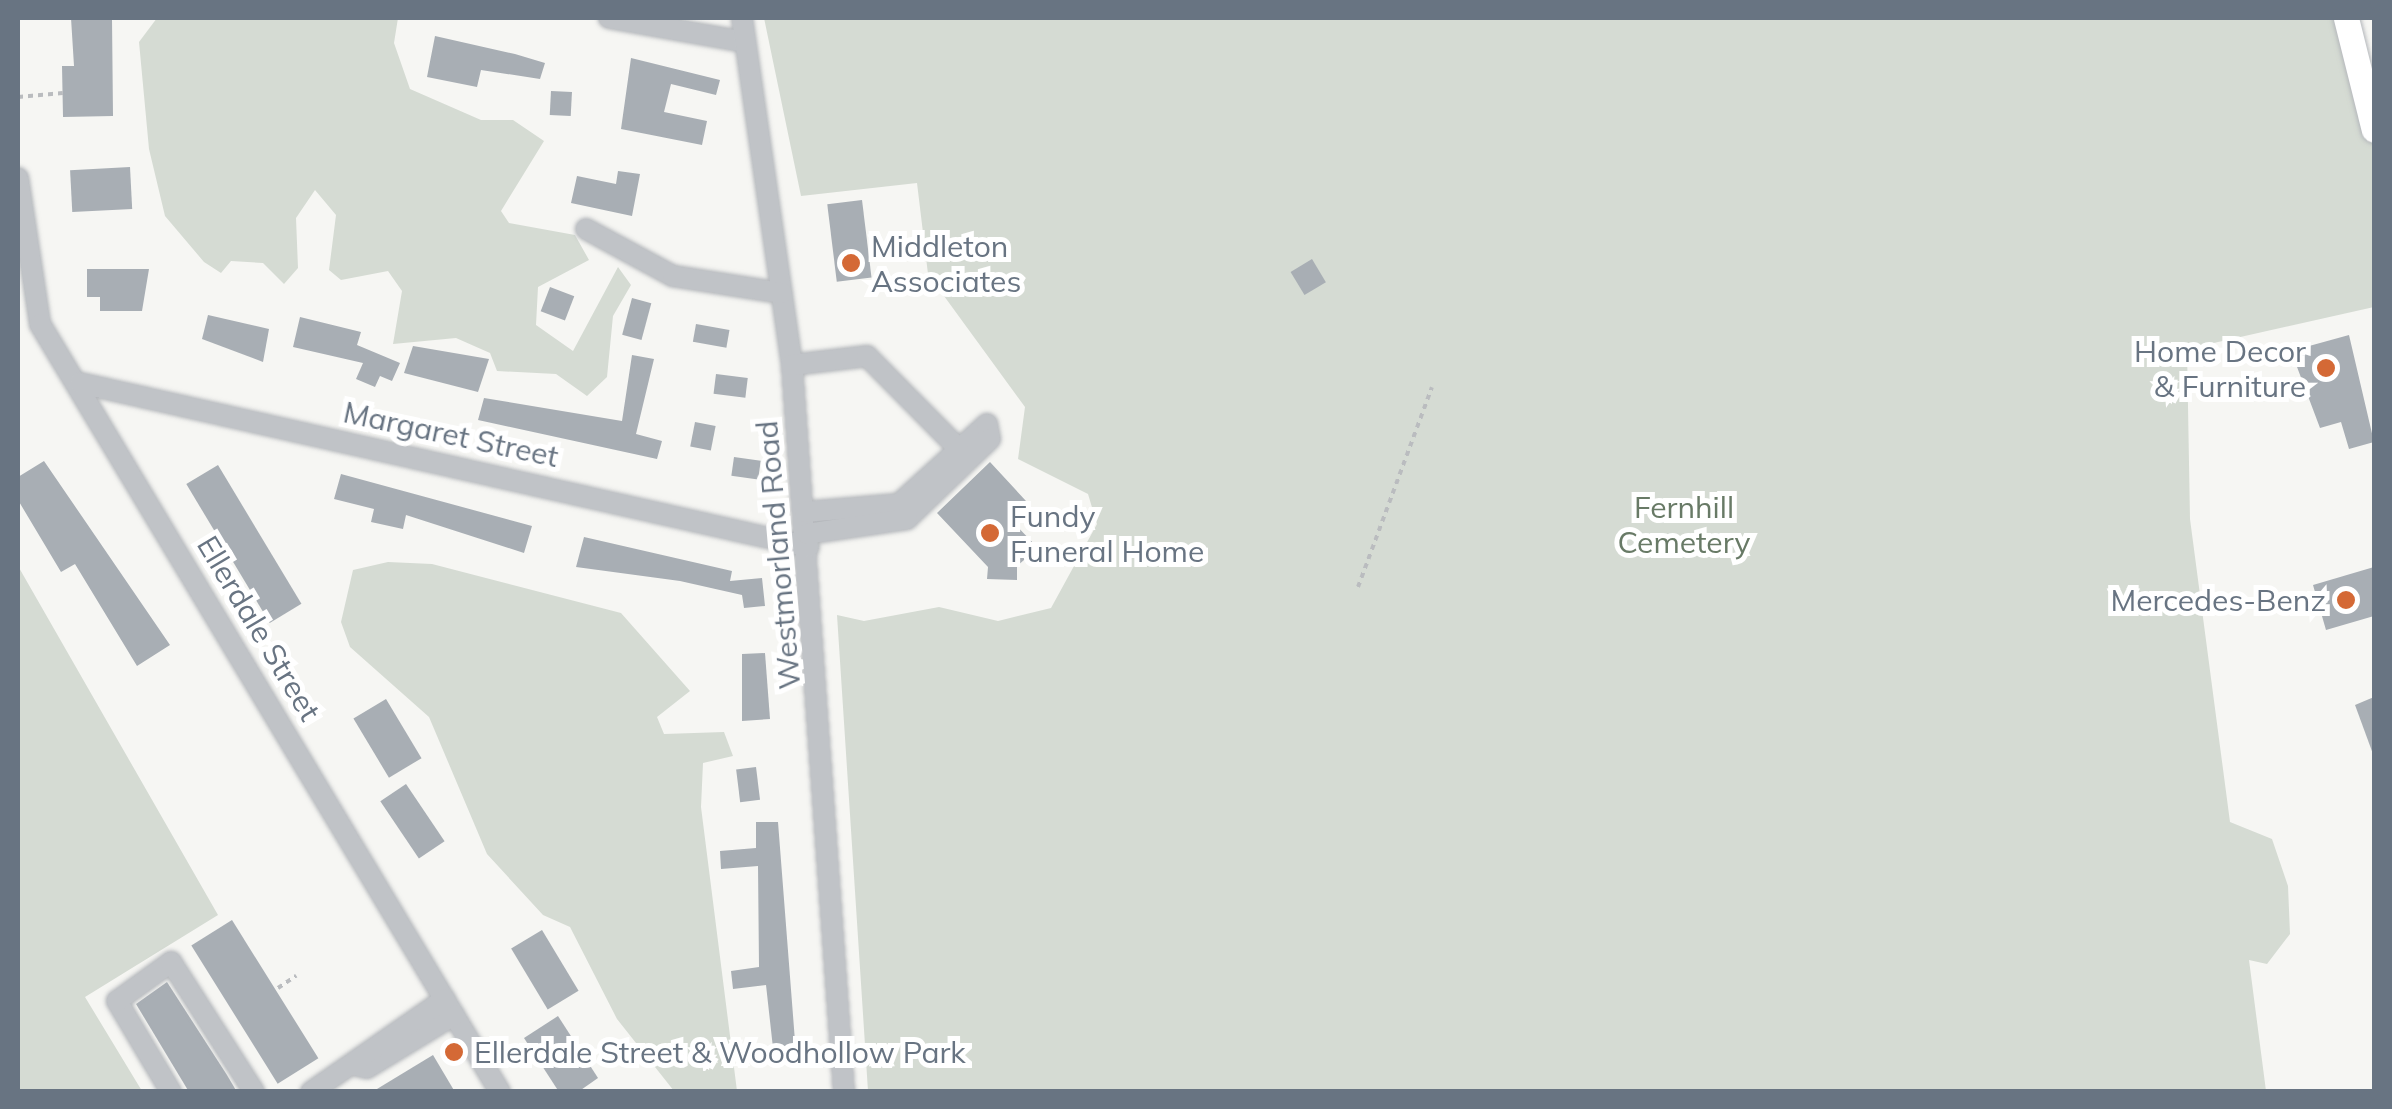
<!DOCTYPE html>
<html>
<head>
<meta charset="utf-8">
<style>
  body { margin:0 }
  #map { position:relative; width:2392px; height:1109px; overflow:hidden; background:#f6f6f3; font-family:Mulish,sans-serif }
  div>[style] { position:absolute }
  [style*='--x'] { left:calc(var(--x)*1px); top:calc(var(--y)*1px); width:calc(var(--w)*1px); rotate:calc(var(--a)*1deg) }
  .green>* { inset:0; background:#d5dbd3 }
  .building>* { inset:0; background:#a8aeb4; transform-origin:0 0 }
  .path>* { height:4px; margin-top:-2px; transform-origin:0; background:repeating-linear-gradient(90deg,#babcbf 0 5px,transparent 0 10px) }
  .roads { filter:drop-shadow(0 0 2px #b4b7bb) drop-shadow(0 0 2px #b4b7bb) }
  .minor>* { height:20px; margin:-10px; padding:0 10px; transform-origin:10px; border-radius:10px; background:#c0c3c7 }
  .major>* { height:25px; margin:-12.5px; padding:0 12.5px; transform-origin:12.5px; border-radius:12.5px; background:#fff }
  .dots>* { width:28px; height:28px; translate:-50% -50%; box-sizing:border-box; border:5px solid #fff; border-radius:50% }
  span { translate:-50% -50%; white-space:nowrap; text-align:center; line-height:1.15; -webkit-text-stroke:10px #fff; paint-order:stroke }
  .poi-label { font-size:30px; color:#687482 }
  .left { translate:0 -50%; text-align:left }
  .right { translate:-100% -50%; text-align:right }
  .street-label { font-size:30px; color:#687482 }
  .park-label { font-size:30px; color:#687a66 }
  .frame { position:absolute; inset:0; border:20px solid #687482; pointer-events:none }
</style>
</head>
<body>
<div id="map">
  <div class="green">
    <div style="clip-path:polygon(157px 18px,398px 18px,394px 43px,410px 89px,481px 120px,513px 120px,544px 141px,501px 211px,509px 223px,575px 235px,589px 260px,538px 287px,536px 325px,573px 351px,618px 267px,631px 285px,613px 316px,607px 377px,587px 396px,556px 374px,497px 371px,490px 353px,456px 338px,393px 344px,402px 291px,388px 271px,341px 280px,329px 270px,336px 215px,315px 190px,296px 218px,298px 268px,284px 284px,263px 263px,231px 261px,221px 273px,204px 262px,165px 216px,149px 149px,139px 42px)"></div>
    <div style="clip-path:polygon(764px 18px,2345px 18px,2374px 133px,2374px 307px,2187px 349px,2190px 519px,2230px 822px,2272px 839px,2288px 886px,2290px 934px,2267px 964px,2249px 960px,2266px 1091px,868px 1091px,837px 615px,864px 621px,939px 607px,998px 621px,1051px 608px,1097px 524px,1088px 494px,1018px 459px,1025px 407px,928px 274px,917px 183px,801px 196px)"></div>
    <div style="clip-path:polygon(388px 562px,432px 564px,621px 613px,690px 691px,657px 717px,664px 734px,724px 732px,733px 756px,703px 763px,701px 807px,737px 1091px,674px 1091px,617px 1019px,570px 927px,543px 915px,487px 854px,429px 717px,350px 647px,341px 622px,353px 570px)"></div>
    <div style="clip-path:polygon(18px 566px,218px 915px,85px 997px,142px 1091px,18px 1091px)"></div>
  </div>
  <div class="building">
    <div style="clip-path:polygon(71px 18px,112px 18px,113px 116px,63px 117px,62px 66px,74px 66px)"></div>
    <div style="clip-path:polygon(435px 36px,515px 54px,545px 63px,540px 79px,481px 70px,477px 87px,427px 77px)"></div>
    <div style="clip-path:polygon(631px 58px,720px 80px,716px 95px,671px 84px,664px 112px,707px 121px,702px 145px,621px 129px)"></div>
    <div style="left:551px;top:91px;width:21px;height:24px;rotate:3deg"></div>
    <div style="left:130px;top:167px;width:42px;height:60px;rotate:87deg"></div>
    <div style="clip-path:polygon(618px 171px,640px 174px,632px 216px,571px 203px,577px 176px,616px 184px)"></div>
    <div style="left:862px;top:200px;width:78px;height:35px;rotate:83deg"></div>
    <div style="left:1312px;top:259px;width:27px;height:25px;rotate:59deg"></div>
    <div style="clip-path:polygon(87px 269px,149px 269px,142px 311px,100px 311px,100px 297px,87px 297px)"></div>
    <div style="left:550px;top:287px;width:26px;height:26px;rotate:21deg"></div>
    <div style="left:632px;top:298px;width:20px;height:38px;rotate:15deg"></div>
    <div style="clip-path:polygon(208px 315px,269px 329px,263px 362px,202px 339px)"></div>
    <div style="clip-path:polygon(300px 317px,361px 332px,357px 345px,400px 363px,392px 381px,380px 376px,375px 387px,356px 379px,363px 363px,293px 347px)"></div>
    <div style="left:696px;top:324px;width:34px;height:18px;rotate:10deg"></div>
    <div style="clip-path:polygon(2349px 335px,2374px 442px,2349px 449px,2341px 422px,2320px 428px,2291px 351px)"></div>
    <div style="clip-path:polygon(413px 346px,489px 359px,478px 392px,404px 373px)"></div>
    <div style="clip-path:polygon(632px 355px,654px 359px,636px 434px,662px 441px,657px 459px,478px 420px,484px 398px,622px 421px)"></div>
    <div style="left:716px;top:374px;width:32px;height:20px;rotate:7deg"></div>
    <div style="left:695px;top:422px;width:21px;height:25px;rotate:11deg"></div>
    <div style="left:734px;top:457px;width:27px;height:19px;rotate:8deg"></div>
    <div style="clip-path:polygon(44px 461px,170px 645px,137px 666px,75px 564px,61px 572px,18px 500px,18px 477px)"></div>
    <div style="clip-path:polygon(990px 462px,1026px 501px,1009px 518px,1038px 548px,1017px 566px,1017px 580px,987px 579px,988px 567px,937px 513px)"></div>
    <div style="left:218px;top:465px;width:162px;height:37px;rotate:59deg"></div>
    <div style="clip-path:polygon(341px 474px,532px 526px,524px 553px,406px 515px,403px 529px,371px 522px,374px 509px,334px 499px)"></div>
    <div style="clip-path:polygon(584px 537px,732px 571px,730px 581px,762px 578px,765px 606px,744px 608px,742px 595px,680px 581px,576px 567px)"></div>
    <div style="clip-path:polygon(2374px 567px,2374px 616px,2326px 630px,2313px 585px)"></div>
    <div style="clip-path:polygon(765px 653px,770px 719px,742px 721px,742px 654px)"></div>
    <div style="clip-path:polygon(2374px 697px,2374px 754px,2373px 754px,2355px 705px)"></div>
    <div style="left:386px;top:699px;width:69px;height:38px;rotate:59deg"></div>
    <div style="left:756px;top:767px;width:33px;height:20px;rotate:83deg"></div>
    <div style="left:406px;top:784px;width:69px;height:31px;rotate:56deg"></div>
    <div style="clip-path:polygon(756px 822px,778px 822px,796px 1054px,774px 1057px,766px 985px,733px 989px,731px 971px,759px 967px,758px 866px,721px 869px,720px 851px,756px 848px)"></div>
    <div style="left:232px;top:920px;width:163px;height:48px;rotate:58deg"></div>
    <div style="left:542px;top:930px;width:71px;height:36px;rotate:59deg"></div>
    <div style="clip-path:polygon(167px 982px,227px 1075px,237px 1092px,189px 1092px,136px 1004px)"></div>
    <div style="clip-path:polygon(558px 1016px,598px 1078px,578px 1092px,559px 1092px,524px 1038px)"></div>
    <div style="clip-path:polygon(433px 1055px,455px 1092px,372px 1092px)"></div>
  </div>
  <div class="path">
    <div style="--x:18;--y:97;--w:45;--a:-5.1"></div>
    <div style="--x:1358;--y:587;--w:213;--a:-69.7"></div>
    <div style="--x:278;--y:988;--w:22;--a:-34"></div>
  </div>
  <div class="roads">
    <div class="minor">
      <div style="--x:609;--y:18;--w:138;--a:10"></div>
      <div style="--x:742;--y:18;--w:351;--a:81.8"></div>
      <div style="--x:792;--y:365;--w:729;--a:85.91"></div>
      <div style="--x:18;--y:178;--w:148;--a:81.4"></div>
      <div style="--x:40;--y:324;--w:895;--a:59.08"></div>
      <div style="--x:586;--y:229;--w:99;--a:28.4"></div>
      <div style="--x:673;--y:276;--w:110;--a:8.9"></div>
      <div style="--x:792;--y:365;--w:76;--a:-6.8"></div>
      <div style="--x:867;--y:356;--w:142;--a:45.3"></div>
      <div style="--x:80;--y:383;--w:747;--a:12.68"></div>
      <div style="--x:805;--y:512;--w:94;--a:-4.9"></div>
      <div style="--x:899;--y:504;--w:119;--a:-42.3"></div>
      <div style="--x:987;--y:424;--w:15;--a:79"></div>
      <div style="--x:990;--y:439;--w:115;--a:136.1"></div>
      <div style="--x:907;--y:519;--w:101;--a:171.5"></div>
      <div style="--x:354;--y:1065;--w:13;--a:13"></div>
      <div style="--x:367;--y:1068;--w:102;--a:-31.3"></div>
      <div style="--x:171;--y:1092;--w:106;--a:-120.7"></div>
      <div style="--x:117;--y:1001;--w:67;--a:-35.8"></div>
      <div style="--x:171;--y:962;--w:154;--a:57.4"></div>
      <div style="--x:311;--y:1092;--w:163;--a:-34.8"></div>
    </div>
    <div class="major">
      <div style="--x:2346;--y:18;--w:115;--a:76"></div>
    </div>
  </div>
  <div class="dots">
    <div style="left:851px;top:263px;background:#d46936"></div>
    <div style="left:2326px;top:368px;background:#d46936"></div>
    <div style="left:990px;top:533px;background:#d46936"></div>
    <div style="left:2346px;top:600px;background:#d46936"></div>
    <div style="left:454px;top:1052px;background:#d46936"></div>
  </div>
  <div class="poi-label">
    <span class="left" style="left:871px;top:263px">Middleton<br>Associates</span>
    <span class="right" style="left:2306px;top:368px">Home Decor<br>&amp; Furniture</span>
    <span class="left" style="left:1010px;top:533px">Fundy<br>Funeral Home</span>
    <span class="right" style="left:2326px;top:600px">Mercedes-Benz</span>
    <span class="left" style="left:474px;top:1052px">Ellerdale Street &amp; Woodhollow Park</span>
  </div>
  <div class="street-label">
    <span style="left:451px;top:434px;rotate:12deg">Margaret Street</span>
    <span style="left:778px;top:555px;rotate:-95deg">Westmorland Road</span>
    <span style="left:259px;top:628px;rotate:59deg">Ellerdale Street</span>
  </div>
  <div class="park-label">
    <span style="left:1684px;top:524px">Fernhill<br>Cemetery</span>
  </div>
  <div class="frame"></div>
</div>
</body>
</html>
